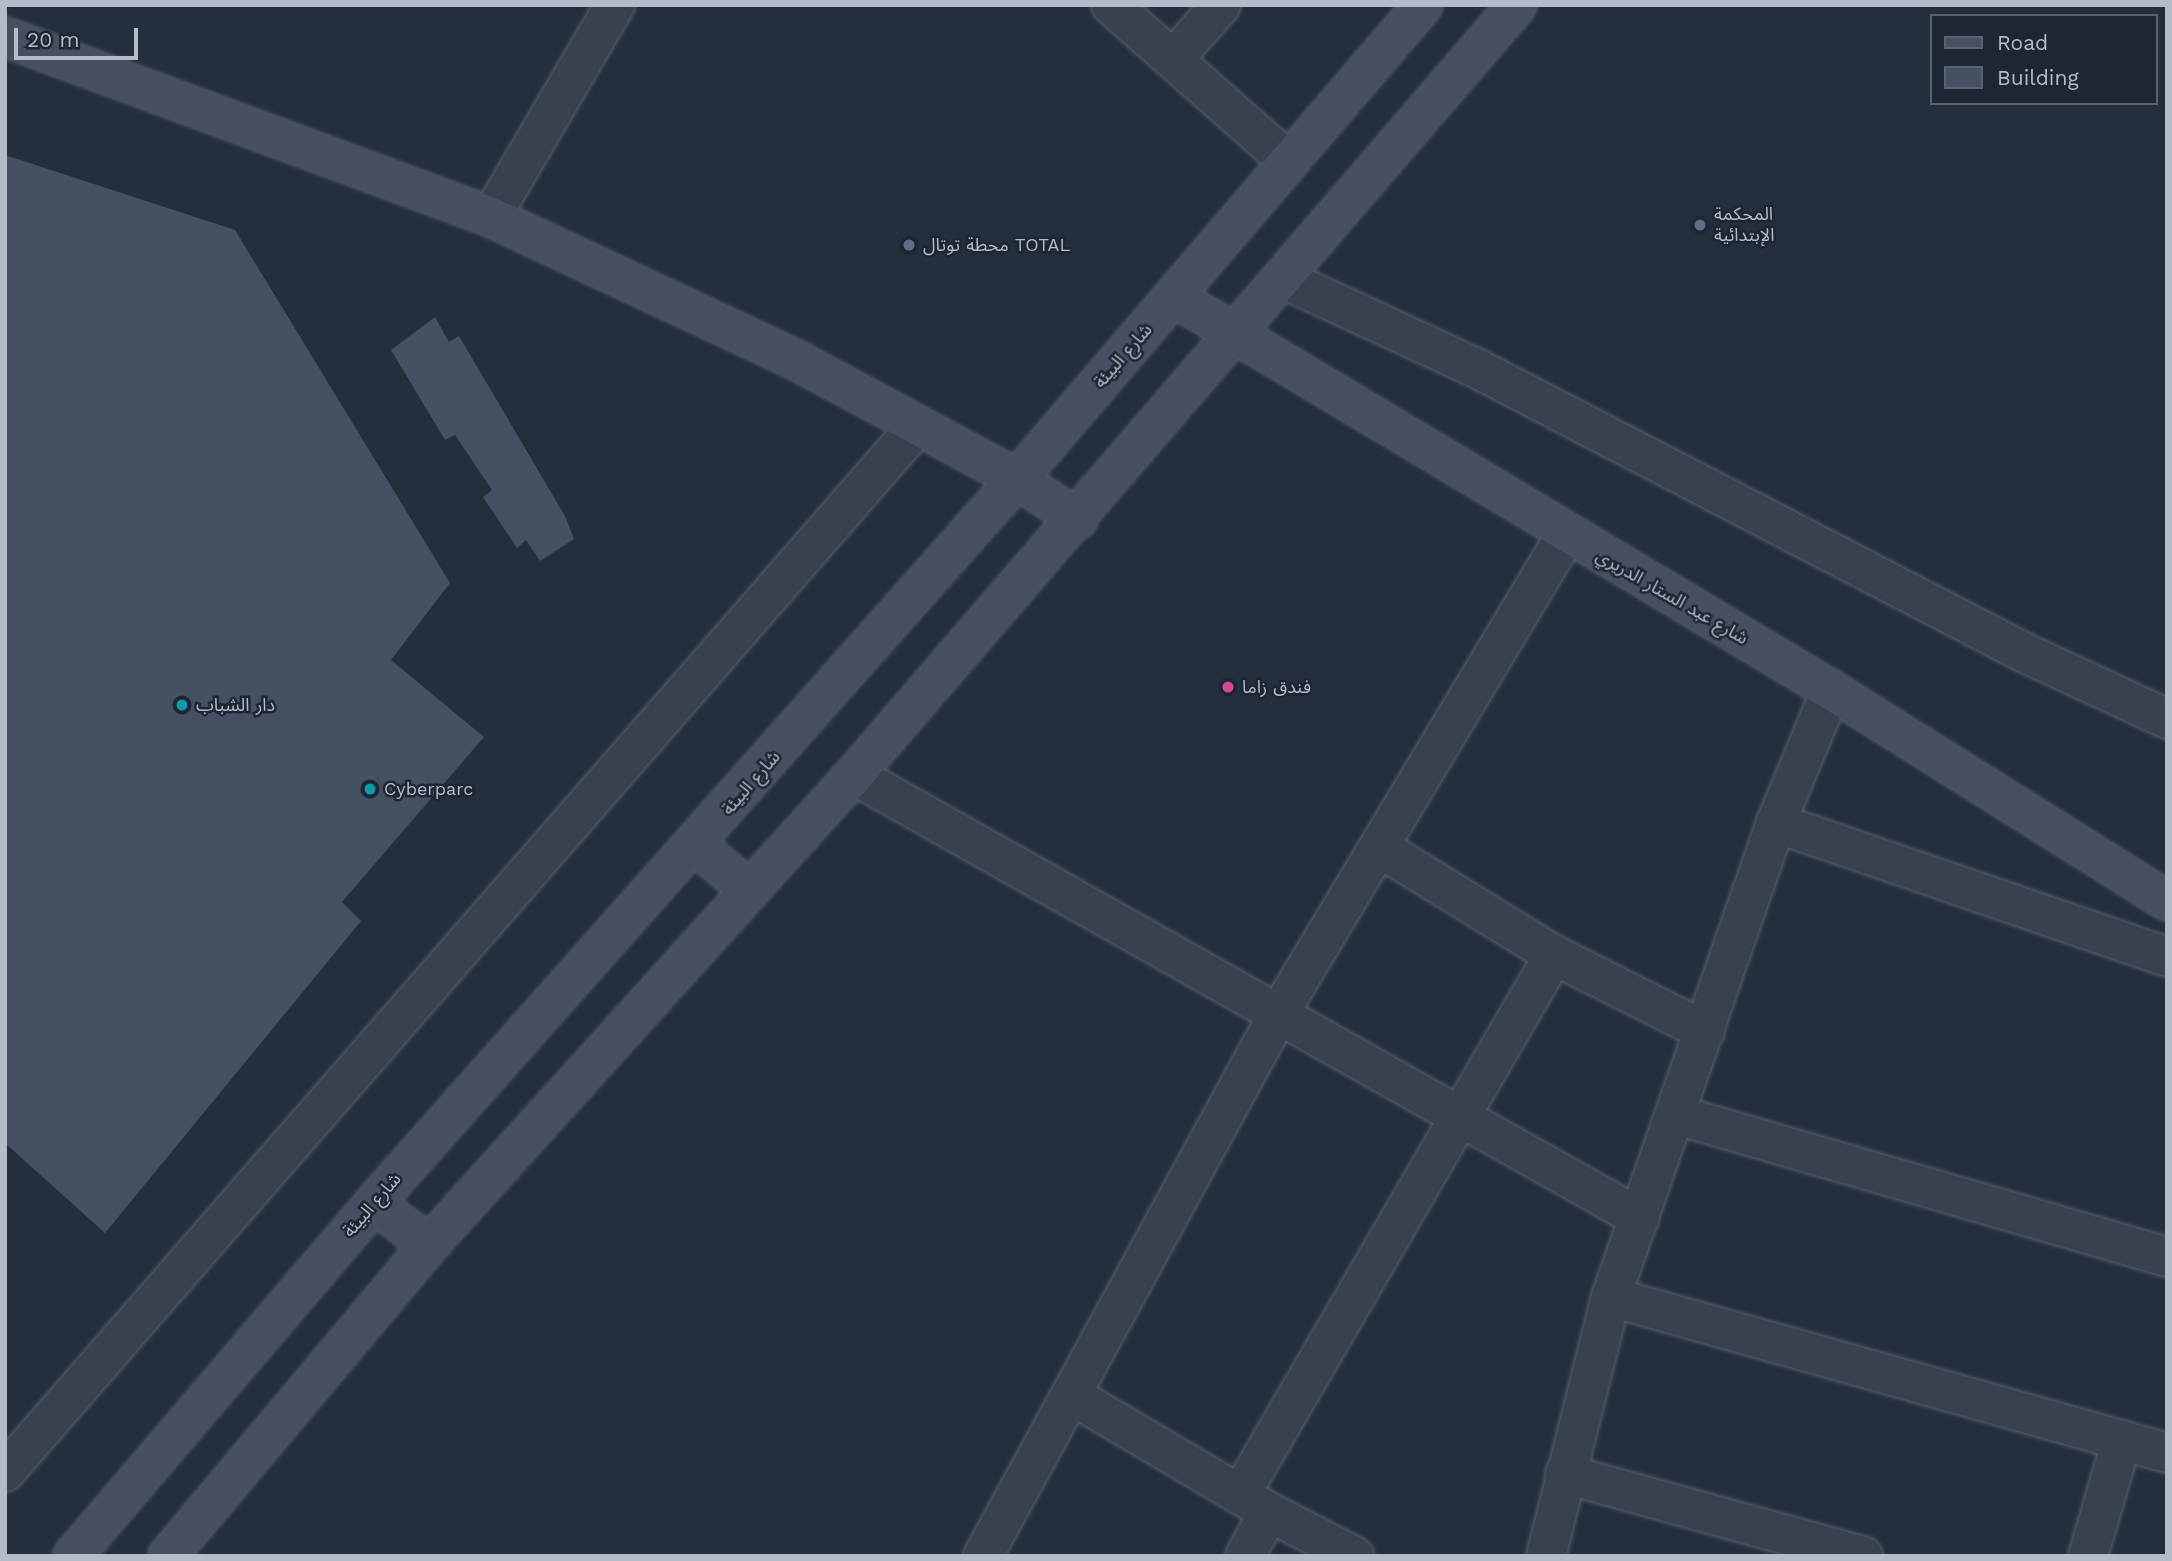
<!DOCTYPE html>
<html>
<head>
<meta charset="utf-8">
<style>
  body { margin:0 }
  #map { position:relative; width:2172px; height:1561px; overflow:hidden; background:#242f3e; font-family:"Work Sans","Noto Sans Arabic",sans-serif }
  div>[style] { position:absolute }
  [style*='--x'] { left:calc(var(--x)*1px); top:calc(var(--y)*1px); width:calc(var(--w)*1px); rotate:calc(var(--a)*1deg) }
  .building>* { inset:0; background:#455162 }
  .roads { filter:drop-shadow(0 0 2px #565f6c) drop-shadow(0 0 2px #565f6c) }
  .street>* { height:38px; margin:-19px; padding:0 19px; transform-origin:19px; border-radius:19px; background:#38414e }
  .secondary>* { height:38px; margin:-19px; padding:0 19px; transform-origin:19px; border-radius:19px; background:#465061 }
  .dots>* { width:19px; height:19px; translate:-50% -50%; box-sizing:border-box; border:4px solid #1d2633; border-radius:50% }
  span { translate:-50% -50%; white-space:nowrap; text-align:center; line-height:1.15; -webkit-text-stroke:5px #1d2633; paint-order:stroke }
  .poi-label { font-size:18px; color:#b4bcc9 }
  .left { translate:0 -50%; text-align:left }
  .street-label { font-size:18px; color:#b4bcc9 }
  .frame { position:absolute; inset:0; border:7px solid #b4bcc9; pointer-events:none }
  .legend { position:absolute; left:1930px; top:14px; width:228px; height:91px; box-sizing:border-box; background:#1d2633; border:2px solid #59626f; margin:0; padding:9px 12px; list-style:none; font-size:21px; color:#b4bcc9 }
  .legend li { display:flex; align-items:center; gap:14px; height:35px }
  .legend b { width:35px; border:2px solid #59626f }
  .scale { position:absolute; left:14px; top:28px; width:124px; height:32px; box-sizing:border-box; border:4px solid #b4bcc9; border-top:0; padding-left:9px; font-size:21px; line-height:24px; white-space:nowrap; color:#b4bcc9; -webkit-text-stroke:5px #1d2633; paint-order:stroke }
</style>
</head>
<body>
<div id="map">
  <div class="building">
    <div style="clip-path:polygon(5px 155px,235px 230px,450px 583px,391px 660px,484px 737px,342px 902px,361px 921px,105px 1233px,5px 1143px)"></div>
    <div style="clip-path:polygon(435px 317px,449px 342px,459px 336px,565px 516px,574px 539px,540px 561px,526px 540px,517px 548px,483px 497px,492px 490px,455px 435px,445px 440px,391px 350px)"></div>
  </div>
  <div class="roads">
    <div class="street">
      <div style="--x:1111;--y:5;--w:237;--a:41.4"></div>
      <div style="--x:1175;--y:57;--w:69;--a:-48.5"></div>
      <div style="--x:491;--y:217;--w:246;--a:-59.7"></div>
      <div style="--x:1284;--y:279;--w:214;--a:24.9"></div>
      <div style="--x:1478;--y:369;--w:616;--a:27.44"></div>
      <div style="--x:2025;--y:653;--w:157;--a:24.9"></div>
      <div style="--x:854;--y:775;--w:902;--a:29.41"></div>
      <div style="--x:1776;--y:823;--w:413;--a:18.9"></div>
      <div style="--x:1380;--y:848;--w:204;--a:31.6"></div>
      <div style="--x:1554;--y:955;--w:169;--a:26.7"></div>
      <div style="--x:1677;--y:1115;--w:510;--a:16.16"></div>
      <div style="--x:1611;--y:1297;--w:577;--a:15.67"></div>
      <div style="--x:1073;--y:1396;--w:228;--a:30.6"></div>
      <div style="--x:1269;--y:1512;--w:96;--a:27.4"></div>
      <div style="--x:5;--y:1472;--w:1389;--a:-48.91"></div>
      <div style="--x:1565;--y:1474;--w:309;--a:15.4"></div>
      <div style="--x:1240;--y:1495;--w:625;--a:-59.82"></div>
      <div style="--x:983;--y:1556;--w:618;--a:-61.4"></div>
      <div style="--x:1279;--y:1013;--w:558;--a:-59.02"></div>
      <div style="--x:1245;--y:1556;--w:50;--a:-61.4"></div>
      <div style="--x:1546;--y:1556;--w:267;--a:-75.9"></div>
      <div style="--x:1611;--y:1297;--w:502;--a:-70.81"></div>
      <div style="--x:1776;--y:823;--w:144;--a:-67.5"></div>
      <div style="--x:2088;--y:1556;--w:121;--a:-73.7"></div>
    </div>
    <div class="secondary">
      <div style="--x:5;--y:37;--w:518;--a:20.32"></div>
      <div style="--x:491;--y:217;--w:341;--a:25.1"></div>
      <div style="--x:800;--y:362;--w:247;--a:28.3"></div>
      <div style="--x:1017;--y:479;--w:73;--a:33.3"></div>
      <div style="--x:1174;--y:297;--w:766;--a:30.89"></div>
      <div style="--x:1831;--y:690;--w:397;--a:32.1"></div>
      <div style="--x:696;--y:845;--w:70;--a:40.3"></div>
      <div style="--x:374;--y:1203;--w:69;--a:37.4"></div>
      <div style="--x:73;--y:1556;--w:464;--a:-49.5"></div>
      <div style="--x:374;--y:1203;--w:968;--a:-48.39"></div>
      <div style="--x:1017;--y:479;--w:624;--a:-49.42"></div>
      <div style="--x:168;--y:1556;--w:406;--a:-50"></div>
      <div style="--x:429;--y:1245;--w:634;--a:-47.88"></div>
      <div style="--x:854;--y:775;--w:1016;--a:-49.27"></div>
    </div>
  </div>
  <div class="dots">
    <div style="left:1700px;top:225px;background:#5c6f8a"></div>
    <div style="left:909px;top:245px;background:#5c6f8a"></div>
    <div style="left:1228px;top:687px;background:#d1479c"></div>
    <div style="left:182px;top:705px;background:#0f9aa8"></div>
    <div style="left:370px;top:789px;background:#0f9aa8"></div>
  </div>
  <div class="poi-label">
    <span class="left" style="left:1714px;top:225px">المحكمة<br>الإبتدائية</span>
    <span class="left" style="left:923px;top:245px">محطة توتال TOTAL</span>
    <span class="left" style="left:1242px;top:687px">فندق زاما</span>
    <span class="left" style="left:196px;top:705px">دار الشباب</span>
    <span class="left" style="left:384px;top:789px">Cyberparc</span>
  </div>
  <div class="street-label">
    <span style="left:1123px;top:356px;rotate:-49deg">شارع البيئة</span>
    <span style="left:1672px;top:597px;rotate:30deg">شارع عبد الستار الدريري</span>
    <span style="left:751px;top:783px;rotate:-49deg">شارع البيئة</span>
    <span style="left:372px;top:1205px;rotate:-49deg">شارع البيئة</span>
  </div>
  <div class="frame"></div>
  <ul class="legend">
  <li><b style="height:9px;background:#465061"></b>Road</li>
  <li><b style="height:19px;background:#455162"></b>Building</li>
  </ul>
  <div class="scale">20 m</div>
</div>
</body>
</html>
